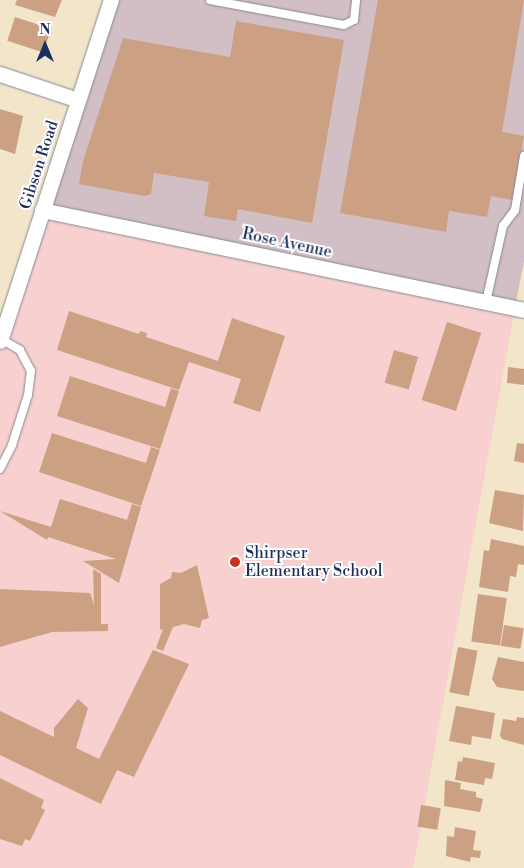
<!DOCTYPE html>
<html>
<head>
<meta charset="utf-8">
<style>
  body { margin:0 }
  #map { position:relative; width:524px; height:868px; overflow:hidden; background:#f2e5ca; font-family:"Libre Bodoni",serif }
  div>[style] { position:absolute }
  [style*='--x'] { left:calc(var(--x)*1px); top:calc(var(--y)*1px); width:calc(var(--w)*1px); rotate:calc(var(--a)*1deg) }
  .built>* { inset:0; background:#f7d0cf }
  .industrial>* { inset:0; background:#d2bec5 }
  .building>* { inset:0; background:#cca082; transform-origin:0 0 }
  .roads { filter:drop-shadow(0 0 1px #868a94) drop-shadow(0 0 1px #868a94) }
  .lane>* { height:8px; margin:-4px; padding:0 4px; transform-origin:4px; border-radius:4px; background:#fff }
  .street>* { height:15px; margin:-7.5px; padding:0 7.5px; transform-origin:7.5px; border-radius:7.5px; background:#fff }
  .dots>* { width:14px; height:14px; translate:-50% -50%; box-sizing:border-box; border:2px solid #fff; border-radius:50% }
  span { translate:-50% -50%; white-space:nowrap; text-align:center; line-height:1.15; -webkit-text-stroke:4px #fff; paint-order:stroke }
  .street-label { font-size:16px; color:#1b2f5e }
  .poi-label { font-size:16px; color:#1b2f5e }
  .left { translate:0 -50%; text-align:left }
  .north { position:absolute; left:20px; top:20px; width:50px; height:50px; -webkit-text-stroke:4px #fff; paint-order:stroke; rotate:0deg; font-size:14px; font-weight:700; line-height:20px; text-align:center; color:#1b2f5e }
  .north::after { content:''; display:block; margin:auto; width:18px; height:22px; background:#1b2f5e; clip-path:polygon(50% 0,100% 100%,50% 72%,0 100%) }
</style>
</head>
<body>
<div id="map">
  <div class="built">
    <div style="clip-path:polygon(42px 210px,515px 308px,413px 868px,0 868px,0 341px)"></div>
  </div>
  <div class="industrial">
    <div style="clip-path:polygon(111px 0,524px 0,524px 261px,515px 308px,42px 210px)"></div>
  </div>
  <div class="building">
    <div style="clip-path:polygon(17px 0,62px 0,55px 17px,15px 5px)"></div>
    <div style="clip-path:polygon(378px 0,524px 0,502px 132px,524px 136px,513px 200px,491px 196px,487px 217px,449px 211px,446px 232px,340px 213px)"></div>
    <div style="left:15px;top:17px;width:38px;height:25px;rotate:18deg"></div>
    <div style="clip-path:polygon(236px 21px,344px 40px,312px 223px,238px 209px,236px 221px,204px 216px,209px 182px,154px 173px,151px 194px,144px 196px,79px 184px,83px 161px,123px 38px,230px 57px)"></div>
    <div style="clip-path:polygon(0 109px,23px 116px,15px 154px,0 149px)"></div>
    <div style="clip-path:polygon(69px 311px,139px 334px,140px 331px,147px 333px,146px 337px,218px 361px,232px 318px,285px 336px,260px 412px,233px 403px,241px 379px,189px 362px,179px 390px,57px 350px)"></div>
    <div style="left:447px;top:322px;width:36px;height:82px;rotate:18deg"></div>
    <div style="left:394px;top:350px;width:25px;height:34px;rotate:16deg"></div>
    <div style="clip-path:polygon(508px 367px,524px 369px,524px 385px,507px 383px)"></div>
    <div style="clip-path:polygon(70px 376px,165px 407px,171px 388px,179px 391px,160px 449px,57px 416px)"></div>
    <div style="clip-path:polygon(52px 433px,146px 463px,151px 447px,160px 450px,141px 506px,39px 472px)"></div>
    <div style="clip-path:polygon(517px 443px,524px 444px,524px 463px,514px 461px)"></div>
    <div style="clip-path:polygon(495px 490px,524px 495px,523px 531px,489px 523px)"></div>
    <div style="clip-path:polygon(60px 499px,127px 520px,132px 504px,141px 507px,119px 583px,83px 561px,116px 559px,48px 537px,47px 540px,0 511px,51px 527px)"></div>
    <div style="clip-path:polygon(491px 539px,524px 546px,524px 565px,518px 564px,516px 577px,510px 576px,508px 592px,479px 587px,484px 550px,489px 551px)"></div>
    <div style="clip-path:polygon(197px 565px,209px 618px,202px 620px,200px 628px,184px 624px,173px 627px,163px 651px,156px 648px,163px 629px,160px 630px,160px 584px,171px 578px,172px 572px,181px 573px)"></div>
    <div style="clip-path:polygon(93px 569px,101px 574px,101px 624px,108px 624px,108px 631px,52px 632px,0 647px,0 589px,90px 593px,94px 605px)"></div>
    <div style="left:478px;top:594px;width:29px;height:48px;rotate:8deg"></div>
    <div style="left:504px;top:625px;width:20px;height:21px;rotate:9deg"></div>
    <div style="left:458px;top:647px;width:20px;height:46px;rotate:11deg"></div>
    <div style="clip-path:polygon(153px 650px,189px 664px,134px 777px,117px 770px,101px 804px,0 755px,0 711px,54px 737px,54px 728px,78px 699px,88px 708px,76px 748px,99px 759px)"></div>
    <div style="clip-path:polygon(498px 657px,524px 662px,524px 691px,497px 687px,492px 679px)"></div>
    <div style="clip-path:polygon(456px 706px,495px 713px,491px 739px,472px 736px,471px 745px,449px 741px)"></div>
    <div style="clip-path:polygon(517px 717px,524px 718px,524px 745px,502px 739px,500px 735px,503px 719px,516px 721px)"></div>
    <div style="clip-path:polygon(463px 757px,495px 763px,492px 779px,485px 778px,484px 785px,455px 780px,458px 761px,462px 762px)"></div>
    <div style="clip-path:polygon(0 778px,44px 800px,41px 808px,45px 810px,30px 841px,25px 839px,22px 846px,0 839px)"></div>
    <div style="clip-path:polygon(445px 780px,461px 783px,460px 789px,476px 792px,476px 797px,483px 799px,480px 812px,444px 806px)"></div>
    <div style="left:421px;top:805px;width:20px;height:22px;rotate:9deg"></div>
    <div style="clip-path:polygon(455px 827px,476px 831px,473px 850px,481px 851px,480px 858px,471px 857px,470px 862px,446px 856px,447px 836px,454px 837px)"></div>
  </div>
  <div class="roads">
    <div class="lane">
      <div style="--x:210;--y:0;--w:136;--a:10.6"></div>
      <div style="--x:344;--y:25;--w:11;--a:-27"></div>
      <div style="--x:354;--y:20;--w:20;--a:-84"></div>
      <div style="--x:486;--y:302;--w:78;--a:-77.4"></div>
      <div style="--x:503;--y:226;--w:20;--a:-53"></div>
      <div style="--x:515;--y:210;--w:55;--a:-80.5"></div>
      <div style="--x:0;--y:469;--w:27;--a:-63"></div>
      <div style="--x:12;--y:445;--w:52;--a:-72.3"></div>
      <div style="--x:28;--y:395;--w:24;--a:-83"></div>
      <div style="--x:31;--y:371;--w:24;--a:-118"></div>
      <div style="--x:20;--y:350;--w:22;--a:-150"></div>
    </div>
    <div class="street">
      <div style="--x:0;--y:74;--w:82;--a:18.4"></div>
      <div style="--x:42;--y:210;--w:492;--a:11.7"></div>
      <div style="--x:0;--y:341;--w:359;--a:-72"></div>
    </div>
  </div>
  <div class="dots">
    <div style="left:235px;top:562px;background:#c8321e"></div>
  </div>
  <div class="street-label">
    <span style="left:39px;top:165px;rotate:-72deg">Gibson Road</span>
    <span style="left:287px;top:243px;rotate:12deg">Rose Avenue</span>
  </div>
  <div class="poi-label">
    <span class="left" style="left:245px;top:562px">Shirpser<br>Elementary School</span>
  </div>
  <div class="north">N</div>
</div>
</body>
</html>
